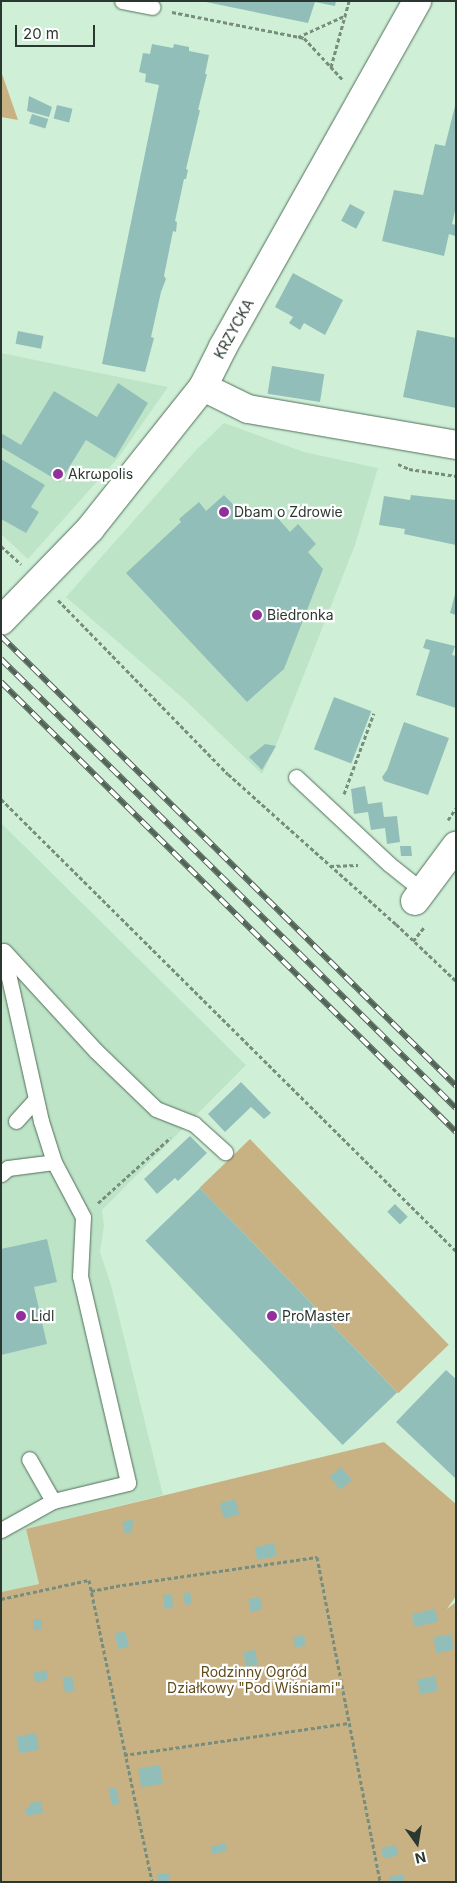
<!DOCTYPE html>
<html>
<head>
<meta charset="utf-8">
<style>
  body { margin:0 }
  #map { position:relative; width:457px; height:1883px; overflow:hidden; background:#cff0d7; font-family:Inter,sans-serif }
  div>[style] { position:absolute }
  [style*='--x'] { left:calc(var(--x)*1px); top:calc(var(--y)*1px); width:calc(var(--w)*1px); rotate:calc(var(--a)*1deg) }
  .built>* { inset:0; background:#bee4c8 }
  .green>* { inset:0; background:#c8b284; transform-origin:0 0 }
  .building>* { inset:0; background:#92beb9; transform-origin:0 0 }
  .path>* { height:3px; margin-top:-1.5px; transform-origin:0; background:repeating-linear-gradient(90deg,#778d7d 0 4px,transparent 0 6.5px) }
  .roads { filter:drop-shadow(0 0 1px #516e59) drop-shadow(0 0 1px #516e59) }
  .service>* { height:15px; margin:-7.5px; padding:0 7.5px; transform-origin:7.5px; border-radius:7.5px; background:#fff }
  .minor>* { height:28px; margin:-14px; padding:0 14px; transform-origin:14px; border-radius:14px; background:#fff }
  .tertiary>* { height:28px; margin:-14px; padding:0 14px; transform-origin:14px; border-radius:14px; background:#fff }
  .rail>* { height:5.5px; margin-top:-2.75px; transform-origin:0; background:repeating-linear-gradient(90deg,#fff 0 11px,#526457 0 22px); box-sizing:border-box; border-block:1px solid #526457 }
  .dots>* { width:14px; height:14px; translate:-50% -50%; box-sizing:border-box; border:2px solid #fff; border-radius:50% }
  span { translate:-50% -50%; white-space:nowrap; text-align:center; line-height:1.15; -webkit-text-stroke:4.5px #fff; paint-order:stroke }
  .street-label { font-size:14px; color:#2b382f }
  .poi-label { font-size:14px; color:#2b382f }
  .left { translate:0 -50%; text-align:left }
  .park-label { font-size:14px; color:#614c1c }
  .frame { position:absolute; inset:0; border:2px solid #2b382f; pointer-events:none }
  .north { position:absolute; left:392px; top:1818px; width:50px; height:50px; -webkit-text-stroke:4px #fff; paint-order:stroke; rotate:167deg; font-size:14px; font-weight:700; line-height:20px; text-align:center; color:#2b382f }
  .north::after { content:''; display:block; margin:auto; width:18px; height:22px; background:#2b382f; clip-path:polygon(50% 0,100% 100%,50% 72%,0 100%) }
  .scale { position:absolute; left:15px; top:25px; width:80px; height:22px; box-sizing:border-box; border:2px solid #2b382f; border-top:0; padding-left:6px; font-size:15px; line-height:18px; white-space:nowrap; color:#2b382f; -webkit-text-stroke:4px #fff; paint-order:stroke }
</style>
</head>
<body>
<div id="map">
  <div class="built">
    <div style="clip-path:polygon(1px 353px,168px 387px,118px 458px,28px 559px,1px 534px)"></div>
    <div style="clip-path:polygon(224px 423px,304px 452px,378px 468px,355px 545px,277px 743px,262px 774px,185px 700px,66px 597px,196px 450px)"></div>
    <div style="clip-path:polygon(1px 823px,246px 1065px,102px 1210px,104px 1226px,100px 1252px,111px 1285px,163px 1495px,26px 1529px,39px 1584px,1px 1592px)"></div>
  </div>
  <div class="green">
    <div style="clip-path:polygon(1px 71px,18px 120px,1px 117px)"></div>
    <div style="left:250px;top:1139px;width:286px;height:70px;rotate:46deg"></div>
    <div style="clip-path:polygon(384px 1442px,456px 1504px,456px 1596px,447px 1609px,456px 1602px,456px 1882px,1px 1882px,1px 1592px,39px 1584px,26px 1529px)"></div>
  </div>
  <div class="building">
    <div style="clip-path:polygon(201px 1px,336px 1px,335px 6px,315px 2px,308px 23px)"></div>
    <div style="clip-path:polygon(152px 44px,173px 48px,174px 44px,189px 47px,189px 51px,209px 55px,205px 74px,207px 74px,198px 110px,200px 110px,186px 169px,188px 170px,186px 179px,184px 179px,175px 221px,177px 222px,176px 232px,173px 231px,164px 276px,166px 279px,161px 292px,151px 337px,154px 338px,145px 372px,102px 364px,159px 85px,145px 82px,146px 74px,139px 72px,143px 53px,150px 54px)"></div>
    <div style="clip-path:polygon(29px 96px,52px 107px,49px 117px,27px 111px)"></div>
    <div style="clip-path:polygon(456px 102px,456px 207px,452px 224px,456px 225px,455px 236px,449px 234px,444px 256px,382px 241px,394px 190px,423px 195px,435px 144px,445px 146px)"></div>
    <div style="left:57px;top:105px;width:16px;height:14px;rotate:14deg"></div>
    <div style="left:32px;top:114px;width:17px;height:10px;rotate:17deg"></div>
    <div style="left:350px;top:204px;width:17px;height:19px;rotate:28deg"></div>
    <div style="clip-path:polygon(293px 273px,343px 300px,325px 335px,304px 323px,300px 330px,289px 323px,293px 317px,275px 307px)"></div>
    <div style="clip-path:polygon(417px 330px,456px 338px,456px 408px,403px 397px)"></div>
    <div style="left:18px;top:331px;width:26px;height:13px;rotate:11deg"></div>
    <div style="left:272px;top:366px;width:53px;height:28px;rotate:9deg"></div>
    <div style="clip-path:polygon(118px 383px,148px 403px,115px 458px,86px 440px,60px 482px,1px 447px,1px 433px,21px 445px,54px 391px,97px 417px)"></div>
    <div style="clip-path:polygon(1px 459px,45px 485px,31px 507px,39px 512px,26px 533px,1px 519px)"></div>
    <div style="clip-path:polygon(224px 495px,243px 515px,274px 514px,290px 532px,298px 524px,316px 544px,308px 552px,323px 569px,284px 669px,247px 702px,126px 573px,181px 522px,179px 519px,199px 502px,206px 511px)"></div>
    <div style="clip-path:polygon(411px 495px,456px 500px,456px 545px,404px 534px,405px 529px,379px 525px,384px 496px,410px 500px)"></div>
    <div style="clip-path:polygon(455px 594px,456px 594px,456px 615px,450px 613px)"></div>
    <div style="clip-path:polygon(426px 639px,455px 646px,452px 655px,456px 656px,456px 708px,416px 695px,430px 650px,423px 648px)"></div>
    <div style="left:334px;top:697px;width:40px;height:56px;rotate:21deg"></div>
    <div style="clip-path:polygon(404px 722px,449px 738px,428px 795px,384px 781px,382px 777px,387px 770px)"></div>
    <div style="clip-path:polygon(265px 744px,276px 746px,262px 770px,249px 757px)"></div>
    <div style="clip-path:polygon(365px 786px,368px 804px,382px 802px,384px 817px,397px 816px,400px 842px,387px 844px,385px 828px,371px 830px,368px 812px,354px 814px,351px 789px)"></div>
    <div style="clip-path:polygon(400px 846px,411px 846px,412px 856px,401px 856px)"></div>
    <div style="clip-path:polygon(241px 1082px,271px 1113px,264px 1119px,251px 1107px,225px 1132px,208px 1114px)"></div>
    <div style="clip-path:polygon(190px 1136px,207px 1153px,178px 1181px,175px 1178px,157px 1194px,144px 1179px)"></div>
    <div style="left:200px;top:1188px;width:284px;height:76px;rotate:46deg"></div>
    <div style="left:395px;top:1204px;width:18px;height:11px;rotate:45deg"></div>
    <div style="clip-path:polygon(47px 1239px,57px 1282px,34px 1287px,47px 1344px,1px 1355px,1px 1249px)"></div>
    <div style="clip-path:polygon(446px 1370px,456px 1379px,456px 1479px,396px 1422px)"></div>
    <div style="left:341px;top:1467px;width:17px;height:15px;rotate:50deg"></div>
    <div style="left:235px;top:1499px;width:16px;height:16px;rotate:75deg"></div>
    <div style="clip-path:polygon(133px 1519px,132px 1532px,125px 1534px,122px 1522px)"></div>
    <div style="left:274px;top:1543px;width:13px;height:20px;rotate:77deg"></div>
    <div style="left:190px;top:1592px;width:12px;height:7px;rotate:81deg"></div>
    <div style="left:172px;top:1594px;width:14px;height:9px;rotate:86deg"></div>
    <div style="left:260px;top:1597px;width:13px;height:12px;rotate:81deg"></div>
    <div style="left:435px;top:1609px;width:13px;height:24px;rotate:77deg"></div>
    <div style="left:33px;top:1619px;width:9px;height:11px"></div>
    <div style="left:125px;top:1631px;width:16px;height:11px;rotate:76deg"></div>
    <div style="left:451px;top:1634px;width:16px;height:18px;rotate:79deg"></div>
    <div style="left:304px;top:1635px;width:11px;height:11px;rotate:80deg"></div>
    <div style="left:255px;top:1650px;width:15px;height:12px;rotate:79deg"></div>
    <div style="left:46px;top:1670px;width:10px;height:13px;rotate:79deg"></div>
    <div style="left:72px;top:1676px;width:15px;height:10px;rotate:79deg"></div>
    <div style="left:435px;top:1676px;width:15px;height:18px;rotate:79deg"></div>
    <div style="left:36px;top:1733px;width:17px;height:20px;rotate:80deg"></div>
    <div style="left:160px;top:1765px;width:19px;height:22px;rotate:81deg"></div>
    <div style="left:116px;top:1787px;width:17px;height:8px;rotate:77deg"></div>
    <div style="clip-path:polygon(41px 1801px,43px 1813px,27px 1816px,25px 1808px,30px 1807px,29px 1803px)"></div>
    <div style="left:225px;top:1843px;width:8px;height:15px;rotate:76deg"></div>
    <div style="left:396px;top:1845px;width:11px;height:15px;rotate:80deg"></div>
    <div style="left:169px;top:1873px;width:8px;height:12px;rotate:83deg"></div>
    <div style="clip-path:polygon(403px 1874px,404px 1882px,390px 1882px,389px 1877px)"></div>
  </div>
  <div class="path">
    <div style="--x:172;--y:12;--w:135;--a:11.1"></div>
    <div style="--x:304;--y:38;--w:57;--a:47.1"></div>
    <div style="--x:298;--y:37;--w:51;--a:-24.5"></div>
    <div style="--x:331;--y:67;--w:68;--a:-74.7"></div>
    <div style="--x:398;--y:464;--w:12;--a:24"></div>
    <div style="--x:409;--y:469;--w:48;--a:8.5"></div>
    <div style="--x:1;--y:546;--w:27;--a:42"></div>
    <div style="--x:58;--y:600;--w:243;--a:45.7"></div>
    <div style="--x:228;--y:774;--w:225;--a:41.8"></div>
    <div style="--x:396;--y:924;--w:83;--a:43.5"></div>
    <div style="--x:344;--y:794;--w:86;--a:-69.7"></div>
    <div style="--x:1;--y:799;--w:641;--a:44.81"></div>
    <div style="--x:448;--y:820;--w:14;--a:-56"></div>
    <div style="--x:330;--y:866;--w:28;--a:-2"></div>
    <div style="--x:413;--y:941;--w:19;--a:-51"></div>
    <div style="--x:98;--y:1203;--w:98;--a:-42.1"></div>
    <div style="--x:91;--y:1591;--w:25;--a:-11"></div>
    <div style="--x:116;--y:1586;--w:203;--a:-8.2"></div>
    <div style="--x:317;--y:1557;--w:331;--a:79"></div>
    <div style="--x:1;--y:1599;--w:90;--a:-12.2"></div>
    <div style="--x:89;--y:1580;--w:309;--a:78.2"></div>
    <div style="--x:124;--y:1755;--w:227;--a:-8.1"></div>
  </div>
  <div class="roads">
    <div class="service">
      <div style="--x:122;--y:1;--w:31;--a:11"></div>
      <div style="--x:296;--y:777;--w:127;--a:43.1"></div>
      <div style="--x:389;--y:864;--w:43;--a:38.5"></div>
      <div style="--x:3;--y:951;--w:174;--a:77.4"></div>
      <div style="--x:41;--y:1121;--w:43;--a:72.4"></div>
      <div style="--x:54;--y:1162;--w:62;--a:62.2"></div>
      <div style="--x:83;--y:1217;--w:59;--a:92.9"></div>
      <div style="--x:80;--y:1276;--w:212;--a:76.9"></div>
      <div style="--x:128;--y:1483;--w:77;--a:166.5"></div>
      <div style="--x:4;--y:951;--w:136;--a:47.4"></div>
      <div style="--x:96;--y:1051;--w:83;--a:44"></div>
      <div style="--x:156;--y:1109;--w:41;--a:21.5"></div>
      <div style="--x:194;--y:1124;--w:42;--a:42.1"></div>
      <div style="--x:16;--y:1121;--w:28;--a:-48"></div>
      <div style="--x:1;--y:1174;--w:9;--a:-41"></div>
      <div style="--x:8;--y:1168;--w:46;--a:-7.4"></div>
      <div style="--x:1;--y:1530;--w:60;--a:-29.1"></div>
      <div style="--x:53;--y:1501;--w:48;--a:-119.7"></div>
    </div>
    <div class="minor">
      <div style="--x:203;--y:387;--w:50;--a:26.1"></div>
      <div style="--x:248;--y:409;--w:211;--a:9.8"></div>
      <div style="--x:415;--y:901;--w:69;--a:-53.3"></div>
    </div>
    <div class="tertiary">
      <div style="--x:1;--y:621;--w:128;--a:-45.9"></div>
      <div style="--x:90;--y:529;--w:181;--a:-51.5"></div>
      <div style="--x:203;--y:387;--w:45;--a:-63.4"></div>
      <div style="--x:223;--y:347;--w:397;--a:-60.7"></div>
    </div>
  </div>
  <div class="rail">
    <div style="--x:1;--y:636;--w:640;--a:44.68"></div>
    <div style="--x:1;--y:659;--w:639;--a:44.62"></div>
    <div style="--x:1;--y:682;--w:640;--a:44.68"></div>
  </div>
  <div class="dots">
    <div style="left:58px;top:474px;background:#903098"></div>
    <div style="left:224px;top:512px;background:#903098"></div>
    <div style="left:257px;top:615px;background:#903098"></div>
    <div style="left:21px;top:1316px;background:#903098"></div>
    <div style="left:272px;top:1316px;background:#903098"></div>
  </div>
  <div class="street-label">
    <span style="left:234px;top:329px;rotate:-61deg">KRZYCKA</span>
  </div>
  <div class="poi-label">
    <span class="left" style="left:68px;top:474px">Akrωpolis</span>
    <span class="left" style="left:234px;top:512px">Dbam o Zdrowie</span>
    <span class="left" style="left:267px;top:615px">Biedronka</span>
    <span class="left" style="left:31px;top:1316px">Lidl</span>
    <span class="left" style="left:282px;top:1316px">ProMaster</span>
  </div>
  <div class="park-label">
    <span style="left:254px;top:1680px">Rodzinny Ogród<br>Działkowy "Pod Wiśniami"</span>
  </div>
  <div class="frame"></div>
  <div class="north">N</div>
  <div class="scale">20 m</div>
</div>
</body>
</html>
